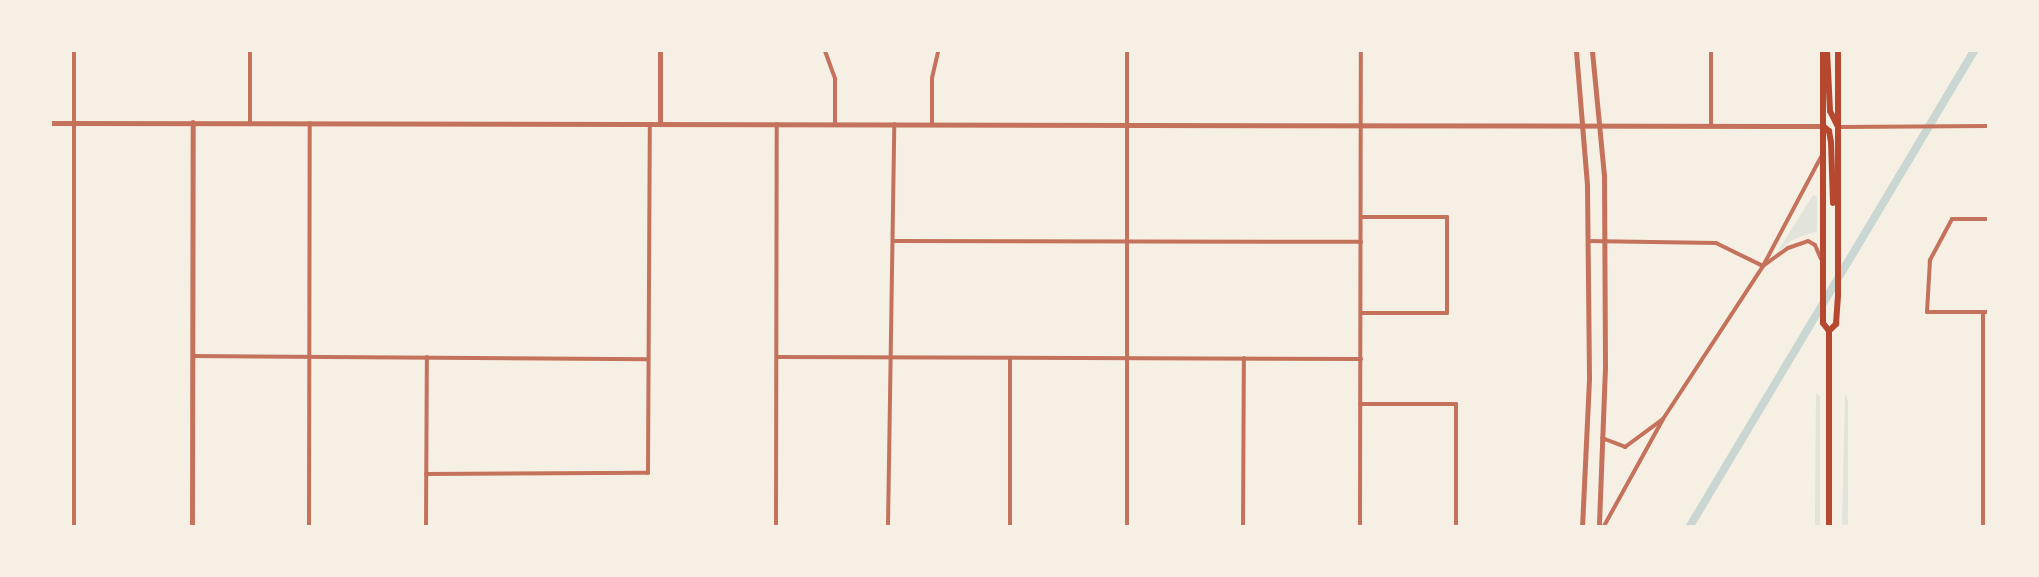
<!DOCTYPE html>
<html>
<head>
<meta charset="utf-8">
<style>
  body { margin:0 }
  #map { position:relative; width:2039px; height:577px; overflow:hidden; background:#f6efe4; font-family:"Exo 2",sans-serif }
  div>[style] { position:absolute }
  [style*='--x'] { left:calc(var(--x)*1px); top:calc(var(--y)*1px); width:calc(var(--w)*1px); rotate:calc(var(--a)*1deg) }
  .green>* { inset:0; background:#e2e4dc }
  .canal>* { height:8px; margin:-4px; padding:0 4px; transform-origin:4px; border-radius:4px; background:#c9d6d2 }
  .minor>* { height:4px; margin:-2px; padding:0 2px; transform-origin:2px; border-radius:2px; background:#c5725c }
  .tertiary>* { height:5px; margin:-2.5px; padding:0 2.5px; transform-origin:2.5px; border-radius:2.5px; background:#c5725c }
  .secondary>* { height:6px; margin:-3px; padding:0 3px; transform-origin:3px; border-radius:3px; background:#b5482f }
  span { translate:-50% -50%; white-space:nowrap; text-align:center; line-height:1.15; -webkit-text-stroke:6px #f6efe4; paint-order:stroke }
  .frame { position:absolute; inset:0; border:52px solid #f6efe4; pointer-events:none }
</style>
</head>
<body>
<div id="map">
  <div class="green">
    <div style="clip-path:polygon(1813px 195px,1817px 196px,1817px 231px,1792px 240px,1776px 254px)"></div>
    <div style="clip-path:polygon(1816px 393px,1820px 396px,1820px 526px,1815px 526px,1815px 511px)"></div>
    <div style="clip-path:polygon(1845px 394px,1848px 401px,1848px 526px,1842px 526px)"></div>
  </div>
  <div class="canal">
    <div style="--x:1690;--y:526;--w:553;--a:-59.13"></div>
  </div>
  <div class="minor">
    <div style="--x:74;--y:51;--w:475;--a:90"></div>
    <div style="--x:825;--y:51;--w:30;--a:70"></div>
    <div style="--x:835;--y:79;--w:45;--a:90"></div>
    <div style="--x:1711;--y:51;--w:75;--a:90"></div>
    <div style="--x:250;--y:122;--w:71;--a:-90"></div>
    <div style="--x:932;--y:124;--w:46;--a:-90"></div>
    <div style="--x:932;--y:78;--w:28;--a:-77"></div>
    <div style="--x:1839;--y:127;--w:149;--a:-0.4"></div>
    <div style="--x:1988;--y:219;--w:36;--a:180"></div>
    <div style="--x:1952;--y:219;--w:47;--a:118.2"></div>
    <div style="--x:1930;--y:260;--w:52;--a:93.3"></div>
    <div style="--x:1927;--y:312;--w:61;--a:0"></div>
    <div style="--x:894;--y:241;--w:467;--a:0.1"></div>
    <div style="--x:1588;--y:241;--w:128;--a:0.9"></div>
    <div style="--x:1716;--y:243;--w:52;--a:26.1"></div>
    <div style="--x:1763;--y:266;--w:31;--a:-36"></div>
    <div style="--x:1788;--y:248;--w:21;--a:-19"></div>
    <div style="--x:1808;--y:241;--w:8;--a:30"></div>
    <div style="--x:1815;--y:245;--w:15;--a:67"></div>
    <div style="--x:1361;--y:313;--w:86;--a:0"></div>
    <div style="--x:1447;--y:313;--w:96;--a:-90"></div>
    <div style="--x:1447;--y:217;--w:86;--a:180"></div>
    <div style="--x:193;--y:356;--w:455;--a:0.4"></div>
    <div style="--x:777;--y:357;--w:584;--a:0.2"></div>
    <div style="--x:1360;--y:404;--w:96;--a:0"></div>
    <div style="--x:1456;--y:404;--w:122;--a:90"></div>
    <div style="--x:1602;--y:438;--w:25;--a:21"></div>
    <div style="--x:1625;--y:447;--w:47;--a:-36.4"></div>
    <div style="--x:426;--y:474;--w:222;--a:-0.3"></div>
    <div style="--x:648;--y:473;--w:349;--a:-89.7"></div>
    <div style="--x:309;--y:526;--w:403;--a:-89.9"></div>
    <div style="--x:426;--y:526;--w:169;--a:-89.7"></div>
    <div style="--x:776;--y:526;--w:402;--a:-89.9"></div>
    <div style="--x:888;--y:526;--w:402;--a:-89.1"></div>
    <div style="--x:1010;--y:526;--w:168;--a:-90"></div>
    <div style="--x:1127;--y:526;--w:475;--a:-90"></div>
    <div style="--x:1243;--y:526;--w:168;--a:-89.7"></div>
    <div style="--x:1360;--y:526;--w:475;--a:-89.9"></div>
    <div style="--x:1604;--y:526;--w:122;--a:-61.1"></div>
    <div style="--x:1663;--y:419;--w:183;--a:-56.8"></div>
    <div style="--x:1763;--y:266;--w:123;--a:-62"></div>
    <div style="--x:1983;--y:526;--w:214;--a:-90"></div>
  </div>
  <div class="tertiary">
    <div style="--x:1576;--y:51;--w:135;--a:85.3"></div>
    <div style="--x:1587;--y:186;--w:193;--a:89.4"></div>
    <div style="--x:1589;--y:379;--w:147;--a:92.7"></div>
    <div style="--x:1592;--y:51;--w:125;--a:84.5"></div>
    <div style="--x:1604;--y:175;--w:192;--a:89.7"></div>
    <div style="--x:1605;--y:367;--w:159;--a:92.2"></div>
    <div style="--x:51;--y:123;--w:1772;--a:0.1"></div>
    <div style="--x:660;--y:124;--w:73;--a:-90"></div>
    <div style="--x:192;--y:526;--w:404;--a:-89.9"></div>
  </div>
  <div class="secondary">
    <div style="--x:1823;--y:51;--w:272;--a:90"></div>
    <div style="--x:1823;--y:323;--w:10;--a:53"></div>
    <div style="--x:1829;--y:331;--w:195;--a:90"></div>
    <div style="--x:1827;--y:51;--w:60;--a:87.1"></div>
    <div style="--x:1830;--y:111;--w:18;--a:63"></div>
    <div style="--x:1823;--y:126;--w:8;--a:40"></div>
    <div style="--x:1829;--y:131;--w:11;--a:80"></div>
    <div style="--x:1831;--y:142;--w:61;--a:88.1"></div>
    <div style="--x:1829;--y:331;--w:10;--a:-45"></div>
    <div style="--x:1836;--y:324;--w:29;--a:-86"></div>
    <div style="--x:1838;--y:295;--w:244;--a:-90"></div>
  </div>
  <div class="frame"></div>
</div>
</body>
</html>
